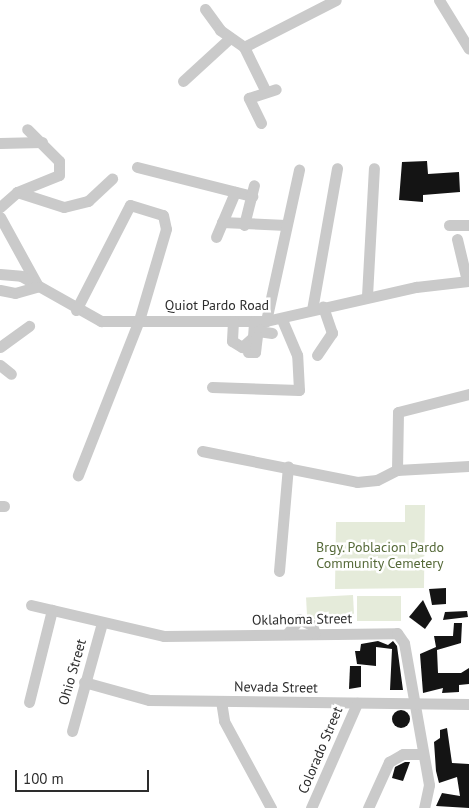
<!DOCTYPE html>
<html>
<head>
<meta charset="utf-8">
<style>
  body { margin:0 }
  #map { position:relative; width:469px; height:808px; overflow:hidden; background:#fff; font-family:"PT Sans",sans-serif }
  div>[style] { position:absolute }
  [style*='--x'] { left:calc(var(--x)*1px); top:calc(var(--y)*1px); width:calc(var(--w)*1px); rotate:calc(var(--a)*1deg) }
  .green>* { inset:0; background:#e5ebda; transform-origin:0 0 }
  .building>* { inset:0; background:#141414 }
  .round { border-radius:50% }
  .minor>* { height:11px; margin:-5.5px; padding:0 5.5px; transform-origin:5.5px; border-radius:5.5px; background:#cacaca }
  span { translate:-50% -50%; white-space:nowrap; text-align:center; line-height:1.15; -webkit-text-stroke:5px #fff; paint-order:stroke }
  .street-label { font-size:14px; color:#2d2d2d }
  .park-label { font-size:14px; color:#566a39 }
  .scale { position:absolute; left:15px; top:770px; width:134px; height:22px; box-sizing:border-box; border:2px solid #2d2d2d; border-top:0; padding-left:6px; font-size:15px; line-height:18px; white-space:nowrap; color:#2d2d2d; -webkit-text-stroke:4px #fff; paint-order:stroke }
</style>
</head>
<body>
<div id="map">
  <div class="green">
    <div style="clip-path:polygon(405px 505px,425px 505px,424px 588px,335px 589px,336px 522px,405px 522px)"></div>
    <div style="left:353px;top:595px;width:22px;height:47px;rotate:87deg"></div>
    <div style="left:357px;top:596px;width:44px;height:25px"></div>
  </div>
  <div class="building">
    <div style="clip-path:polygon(427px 161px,428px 174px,459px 172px,460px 192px,423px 195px,423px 202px,399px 200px,402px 162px)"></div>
    <div style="clip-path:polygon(446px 588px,446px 604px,432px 605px,429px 589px)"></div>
    <div style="clip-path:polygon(423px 600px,432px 619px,425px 629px,409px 617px)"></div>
    <div style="clip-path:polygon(467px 611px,468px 617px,443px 620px,445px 612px)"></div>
    <div style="clip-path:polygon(454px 623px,462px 623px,461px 643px,437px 650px,438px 673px,461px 673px,469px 668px,469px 684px,459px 685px,459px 692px,442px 693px,443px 688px,423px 693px,420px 654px,436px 647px,434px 636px,453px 636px)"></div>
    <div style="clip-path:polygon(378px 641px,388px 645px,393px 641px,397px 646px,403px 690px,390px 690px,392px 649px,376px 647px,376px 666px,357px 664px,355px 651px,360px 651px,361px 644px)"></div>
    <div style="clip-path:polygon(350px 666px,361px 666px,361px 687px,349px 689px)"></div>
    <div class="round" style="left:392px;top:710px;width:18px;height:18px"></div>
    <div style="clip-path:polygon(447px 728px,452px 763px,469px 764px,469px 808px,436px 806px,442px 793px,460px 796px,457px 777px,439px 783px,436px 771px,434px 742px,440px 738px,440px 730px)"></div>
    <div style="clip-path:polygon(405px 762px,410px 762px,403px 781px,392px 778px,395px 767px)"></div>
  </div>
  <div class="minor">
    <div style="--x:439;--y:0;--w:57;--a:58.5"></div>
    <div style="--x:205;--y:9;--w:26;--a:54"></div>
    <div style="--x:220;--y:30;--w:29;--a:35"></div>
    <div style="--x:244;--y:47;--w:50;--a:63.9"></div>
    <div style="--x:244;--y:47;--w:103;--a:-27.1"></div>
    <div style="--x:183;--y:81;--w:64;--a:-42.5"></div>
    <div style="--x:261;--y:123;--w:28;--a:-116"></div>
    <div style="--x:249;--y:98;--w:28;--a:-18"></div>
    <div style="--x:0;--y:143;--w:42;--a:-1.4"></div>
    <div style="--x:137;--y:167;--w:119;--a:14.2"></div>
    <div style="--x:17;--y:192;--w:49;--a:17.7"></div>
    <div style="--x:64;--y:207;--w:25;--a:-14"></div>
    <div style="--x:88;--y:201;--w:33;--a:-43"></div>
    <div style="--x:0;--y:207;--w:23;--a:-41"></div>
    <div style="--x:17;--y:192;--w:45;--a:-22"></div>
    <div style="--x:59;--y:175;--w:14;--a:-90"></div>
    <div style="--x:59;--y:161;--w:45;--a:-135"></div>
    <div style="--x:0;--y:217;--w:79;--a:61.2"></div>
    <div style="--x:222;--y:222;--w:64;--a:2.7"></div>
    <div style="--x:244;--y:225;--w:41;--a:-76"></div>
    <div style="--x:449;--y:225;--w:20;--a:0"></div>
    <div style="--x:216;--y:237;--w:49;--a:-67.1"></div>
    <div style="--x:457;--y:239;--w:43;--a:76.6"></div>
    <div style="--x:0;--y:274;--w:21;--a:5"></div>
    <div style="--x:21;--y:276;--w:92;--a:29.4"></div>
    <div style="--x:101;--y:321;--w:165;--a:0"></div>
    <div style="--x:266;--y:321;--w:154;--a:-12.8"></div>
    <div style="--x:416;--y:287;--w:53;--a:-6.5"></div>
    <div style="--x:0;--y:290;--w:15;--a:11"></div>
    <div style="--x:15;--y:293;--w:22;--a:-16"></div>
    <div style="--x:367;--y:296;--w:128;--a:-86.9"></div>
    <div style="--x:76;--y:310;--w:118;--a:-62.8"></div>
    <div style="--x:130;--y:205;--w:34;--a:17"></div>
    <div style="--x:163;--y:215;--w:14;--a:78"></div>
    <div style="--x:166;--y:229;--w:95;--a:106.5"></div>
    <div style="--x:139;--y:320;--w:167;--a:111.5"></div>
    <div style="--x:312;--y:310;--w:144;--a:-80"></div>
    <div style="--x:233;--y:321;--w:20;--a:93"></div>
    <div style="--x:232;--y:341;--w:12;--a:31"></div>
    <div style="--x:242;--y:347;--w:15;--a:-42"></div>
    <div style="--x:253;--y:337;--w:16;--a:-86"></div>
    <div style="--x:266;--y:321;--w:155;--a:-77.7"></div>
    <div style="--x:258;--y:331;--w:14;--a:8"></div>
    <div style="--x:0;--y:347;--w:36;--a:-36"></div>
    <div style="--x:248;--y:352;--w:7;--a:0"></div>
    <div style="--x:255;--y:352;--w:16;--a:-83"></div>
    <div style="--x:317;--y:355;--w:27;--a:-56"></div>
    <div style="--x:332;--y:333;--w:28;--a:-109"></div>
    <div style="--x:0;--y:365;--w:14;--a:39"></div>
    <div style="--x:212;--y:387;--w:87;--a:2"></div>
    <div style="--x:299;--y:390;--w:35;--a:-93"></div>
    <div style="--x:297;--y:355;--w:39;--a:-113"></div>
    <div style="--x:202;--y:451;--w:158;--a:11.3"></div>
    <div style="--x:357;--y:482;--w:20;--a:-6"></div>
    <div style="--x:377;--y:480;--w:22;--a:-27"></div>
    <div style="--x:397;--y:470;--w:72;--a:-3.2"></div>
    <div style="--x:397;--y:470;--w:58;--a:-89"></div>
    <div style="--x:398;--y:412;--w:73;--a:-14.2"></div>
    <div style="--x:0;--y:506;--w:4;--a:0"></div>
    <div style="--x:279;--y:571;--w:105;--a:-85.1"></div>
    <div style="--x:31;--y:605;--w:137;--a:13.1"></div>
    <div style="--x:164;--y:636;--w:233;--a:-0.7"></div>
    <div style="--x:397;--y:633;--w:12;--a:55"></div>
    <div style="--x:404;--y:643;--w:144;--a:80"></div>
    <div style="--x:429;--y:785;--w:24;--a:102"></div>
    <div style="--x:287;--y:634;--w:19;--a:-51"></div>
    <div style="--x:299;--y:619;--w:14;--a:25"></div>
    <div style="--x:312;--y:625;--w:9;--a:72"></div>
    <div style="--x:84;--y:682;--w:67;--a:15.5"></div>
    <div style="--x:149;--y:700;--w:320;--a:0.7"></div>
    <div style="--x:221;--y:701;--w:20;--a:81"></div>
    <div style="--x:224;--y:721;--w:99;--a:61.6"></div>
    <div style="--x:29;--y:702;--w:95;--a:-76"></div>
    <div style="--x:72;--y:731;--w:112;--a:-74.5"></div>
    <div style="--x:311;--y:808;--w:115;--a:-66.3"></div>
    <div style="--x:368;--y:808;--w:51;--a:-65.5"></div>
    <div style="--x:389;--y:762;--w:16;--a:-30"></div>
    <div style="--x:403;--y:754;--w:19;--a:0"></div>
  </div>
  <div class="street-label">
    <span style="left:217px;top:305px">Quiot Pardo Road</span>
    <span style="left:302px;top:619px;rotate:-1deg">Oklahoma Street</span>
    <span style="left:72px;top:672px;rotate:-74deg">Ohio Street</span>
    <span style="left:276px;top:687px;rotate:1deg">Nevada Street</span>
    <span style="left:320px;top:750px;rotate:-67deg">Colorado Street</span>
  </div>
  <div class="park-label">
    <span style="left:380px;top:555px">Brgy. Poblacion Pardo<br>Community Cemetery</span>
  </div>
  <div class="scale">100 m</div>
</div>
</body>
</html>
